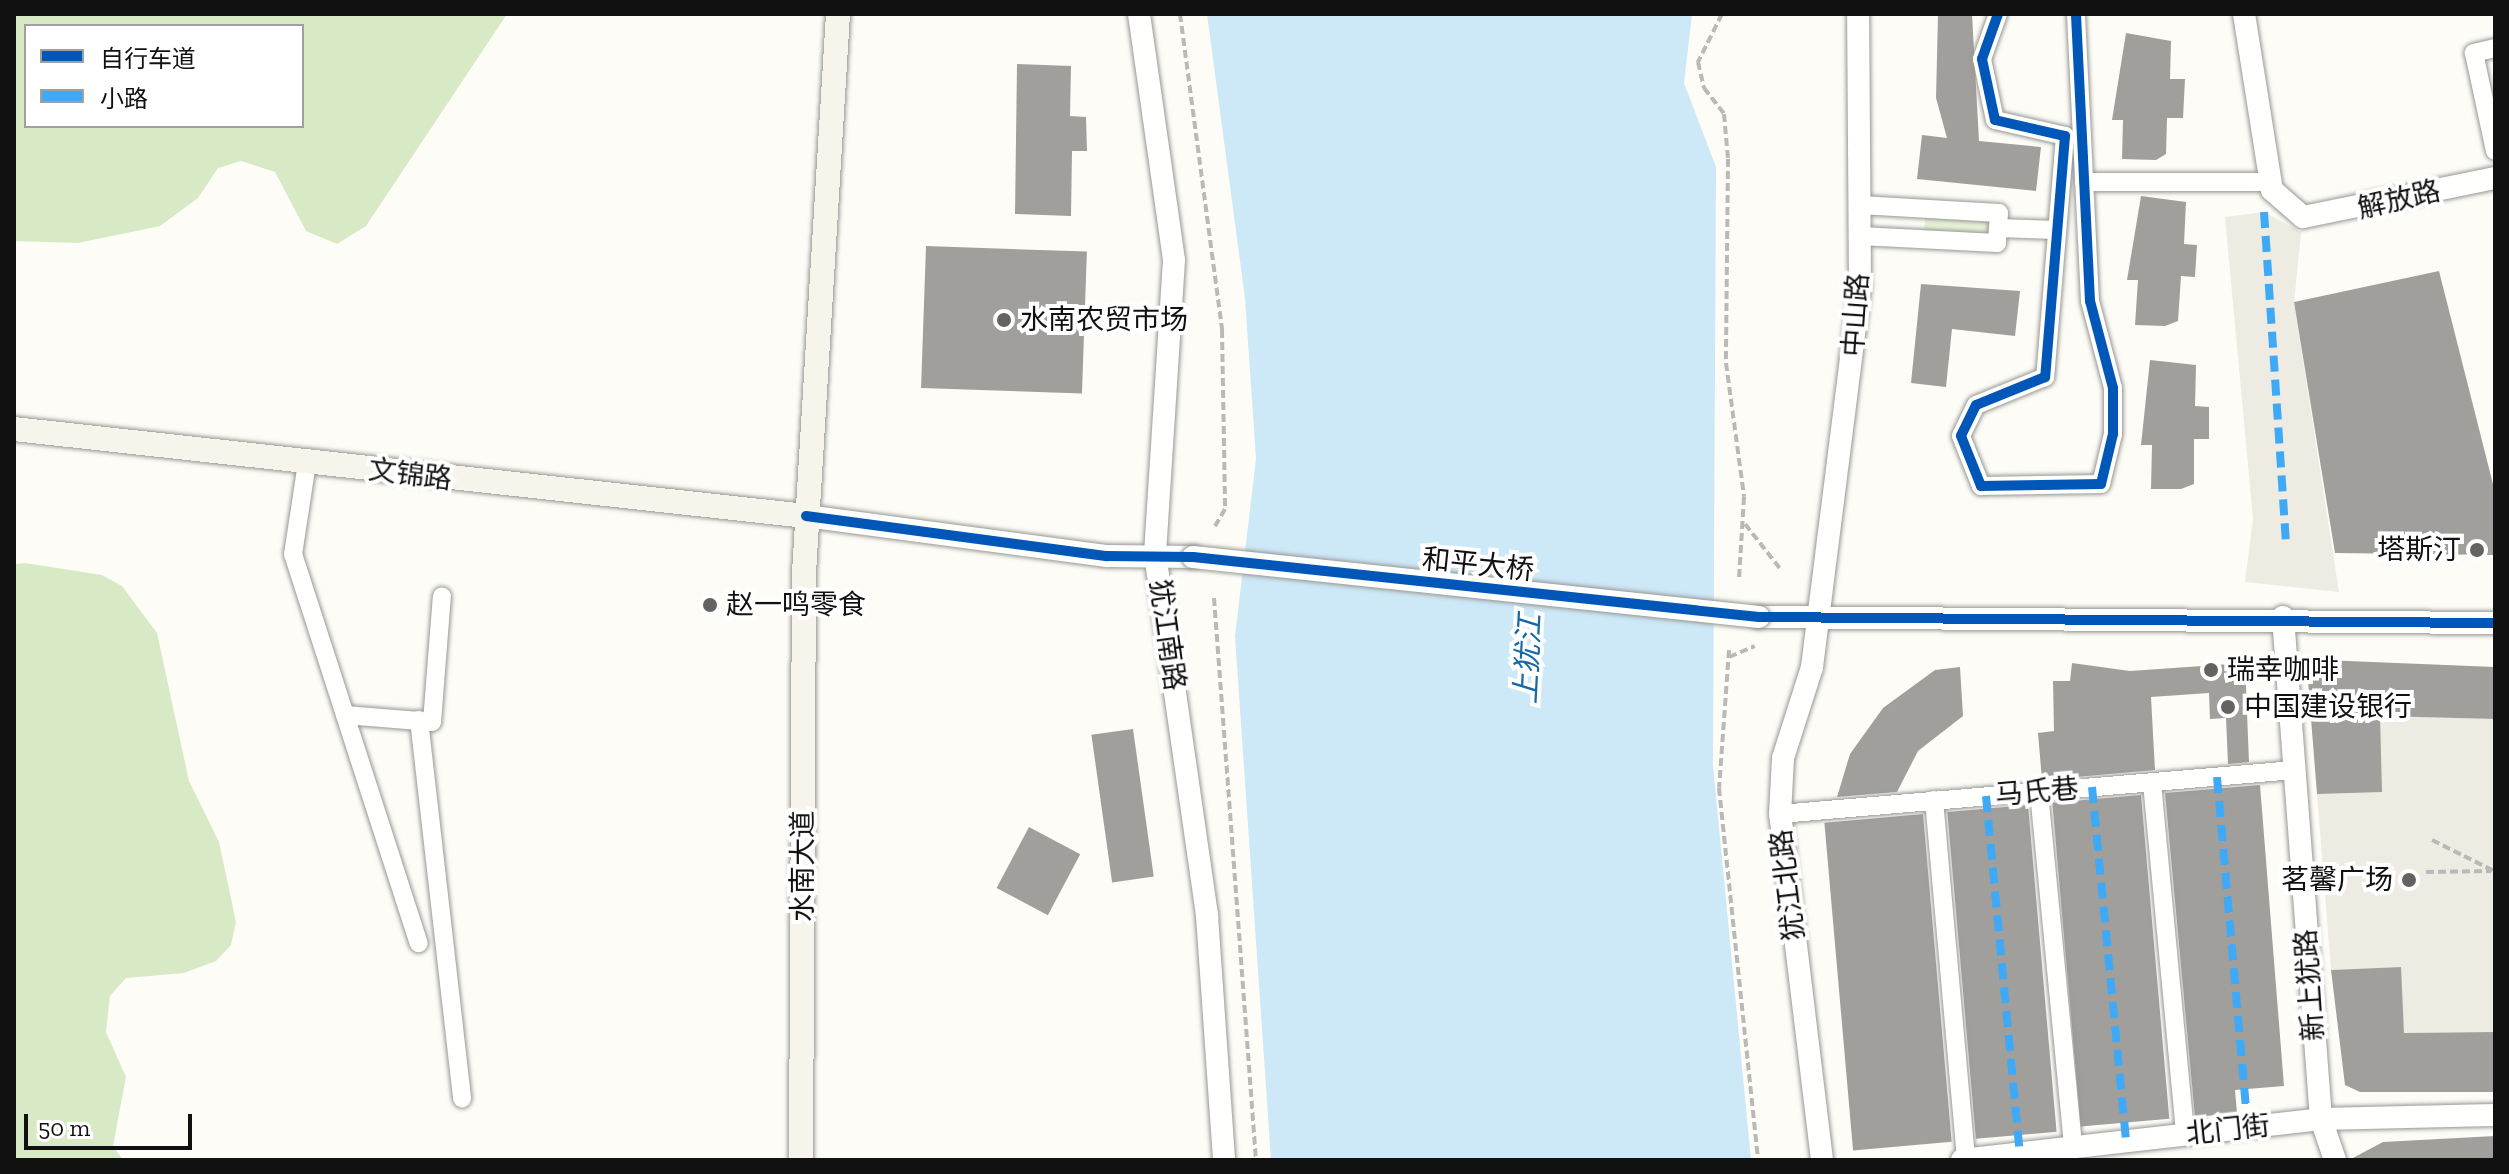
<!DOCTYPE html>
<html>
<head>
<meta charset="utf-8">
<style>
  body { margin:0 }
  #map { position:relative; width:2509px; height:1174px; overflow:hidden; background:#fdfcf7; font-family:"Zilla Slab","Noto Sans SC",serif }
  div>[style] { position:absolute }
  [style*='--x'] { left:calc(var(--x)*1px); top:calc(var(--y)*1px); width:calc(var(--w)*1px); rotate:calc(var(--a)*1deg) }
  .green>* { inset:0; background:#e7f3d7; transform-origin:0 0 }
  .forest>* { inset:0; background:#d8eac5 }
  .plaza>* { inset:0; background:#edebe2 }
  .water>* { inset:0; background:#cde8f7 }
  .building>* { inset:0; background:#a19f9c; transform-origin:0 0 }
  .path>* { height:4px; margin-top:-2px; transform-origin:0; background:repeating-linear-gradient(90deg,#b9b9b8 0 8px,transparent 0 12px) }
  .roads { filter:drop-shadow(0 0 2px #979795) drop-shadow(0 0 2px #979795) }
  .minor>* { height:18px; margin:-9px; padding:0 9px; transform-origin:9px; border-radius:9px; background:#fffffe }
  .tertiary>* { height:22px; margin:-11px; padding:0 11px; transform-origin:11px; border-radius:11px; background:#fffffe }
  .secondary>* { height:24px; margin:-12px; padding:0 12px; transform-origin:12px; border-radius:12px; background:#f6f4eb }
  .bridges { filter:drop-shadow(0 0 2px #979795) drop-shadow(0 0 2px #979795) }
  .tertiary-bridge>* { height:22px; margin:-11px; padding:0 11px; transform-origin:11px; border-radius:11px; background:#fffffe }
  .quiet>* { height:8px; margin-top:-4px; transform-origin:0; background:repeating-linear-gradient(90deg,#3fa9f5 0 16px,transparent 0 24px) }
  .cycleway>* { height:10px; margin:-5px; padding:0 5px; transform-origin:5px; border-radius:5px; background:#0057b8 }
  .dots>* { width:22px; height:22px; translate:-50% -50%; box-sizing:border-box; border:4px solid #fff; border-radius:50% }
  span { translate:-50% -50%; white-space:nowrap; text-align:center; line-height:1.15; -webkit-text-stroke:8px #fff; paint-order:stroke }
  .street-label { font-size:28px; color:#111 }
  .poi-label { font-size:28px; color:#111 }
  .left { translate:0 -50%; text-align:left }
  .right { translate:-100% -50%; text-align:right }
  .water-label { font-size:30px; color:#1768a6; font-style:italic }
  .frame { position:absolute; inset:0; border:16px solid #111; pointer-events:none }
  .legend { position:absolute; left:24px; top:24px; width:280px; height:104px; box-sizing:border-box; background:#fff; border:2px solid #a0a0a0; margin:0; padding:10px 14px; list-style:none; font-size:24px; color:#111 }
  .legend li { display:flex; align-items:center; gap:16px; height:40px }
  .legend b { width:40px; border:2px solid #a0a0a0 }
  .scale { position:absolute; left:24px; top:1114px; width:168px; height:36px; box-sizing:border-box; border:4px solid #111; border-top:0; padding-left:10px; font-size:24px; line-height:28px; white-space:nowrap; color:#111; -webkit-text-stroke:6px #fff; paint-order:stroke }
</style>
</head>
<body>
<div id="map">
  <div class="green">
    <div style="left:1925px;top:217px;width:66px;height:15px;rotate:3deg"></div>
  </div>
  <div class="forest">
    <div style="clip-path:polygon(evenodd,14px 14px,507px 14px,366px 226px,337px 244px,306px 231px,275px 172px,241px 161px,218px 168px,198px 198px,160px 226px,78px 243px,14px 241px,14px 14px,26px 26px,302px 26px,302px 126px,26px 126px,26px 26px)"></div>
    <div style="clip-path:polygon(25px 563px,102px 575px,122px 586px,157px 633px,189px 781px,219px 842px,236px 922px,231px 945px,216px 961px,184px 973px,126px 978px,110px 996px,106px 1032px,126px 1077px,113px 1146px,123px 1160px,14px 1160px,14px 564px)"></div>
  </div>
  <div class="plaza">
    <div style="clip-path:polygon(2264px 212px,2301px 232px,2294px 303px,2339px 592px,2245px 582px,2253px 519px,2225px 217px)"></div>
    <div style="clip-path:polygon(2380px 716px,2495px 719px,2495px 1032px,2404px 1033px,2400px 967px,2331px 970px,2317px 794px)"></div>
  </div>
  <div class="water">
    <div style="clip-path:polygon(1207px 14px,1692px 14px,1684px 83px,1716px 167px,1713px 765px,1751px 1160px,1271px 1160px,1235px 636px,1256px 459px,1245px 298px)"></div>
  </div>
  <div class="building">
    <div style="clip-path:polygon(1938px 14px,1972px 14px,1979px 141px,2041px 147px,2036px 191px,1917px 179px,1922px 135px,1947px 138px,1936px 98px)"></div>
    <div style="clip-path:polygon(2126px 33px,2171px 41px,2170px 79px,2185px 79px,2183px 118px,2167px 118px,2166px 154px,2156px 160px,2122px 159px,2123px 120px,2112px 120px)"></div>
    <div style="clip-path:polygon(1017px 64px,1071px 66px,1070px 116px,1086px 117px,1087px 151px,1072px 151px,1071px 216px,1015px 214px)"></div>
    <div style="clip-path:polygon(2141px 196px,2186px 202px,2184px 244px,2197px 245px,2195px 277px,2181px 276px,2178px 321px,2165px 326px,2135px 325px,2138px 280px,2127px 280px)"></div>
    <div style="left:926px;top:246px;width:161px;height:142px;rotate:2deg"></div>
    <div style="clip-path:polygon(2439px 271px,2495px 492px,2495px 555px,2335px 553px,2294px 302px)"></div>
    <div style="clip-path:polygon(1921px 284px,2020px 291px,2015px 336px,1952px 329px,1946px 387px,1911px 383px)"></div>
    <div style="clip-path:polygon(2150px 360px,2196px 365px,2195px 406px,2209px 407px,2209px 439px,2194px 439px,2194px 484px,2181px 489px,2151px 489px,2152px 445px,2141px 445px)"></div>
    <div style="clip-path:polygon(2323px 660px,2495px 667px,2495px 719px,2380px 716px,2382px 792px,2317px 794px,2308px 681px)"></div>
    <div style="clip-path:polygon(2072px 663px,2130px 671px,2245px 663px,2249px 762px,2228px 764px,2226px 718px,2210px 719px,2209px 693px,2151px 697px,2155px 770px,2042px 780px,2038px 733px,2054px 731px,2053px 681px,2070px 681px)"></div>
    <div style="clip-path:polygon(1960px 667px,1963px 716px,1918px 751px,1897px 792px,1837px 797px,1850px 754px,1883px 708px,1935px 670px)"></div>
    <div style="left:1133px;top:729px;width:149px;height:42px;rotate:82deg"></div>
    <div style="clip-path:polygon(2260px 785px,2284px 1086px,2235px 1090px,2237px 1113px,2195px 1117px,2165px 793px)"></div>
    <div style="left:2141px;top:795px;width:325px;height:89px;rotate:85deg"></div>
    <div style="left:2028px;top:805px;width:328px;height:81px;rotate:85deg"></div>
    <div style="left:1923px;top:814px;width:329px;height:99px;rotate:85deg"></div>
    <div style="left:1029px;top:827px;width:58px;height:69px;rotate:28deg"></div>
    <div style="clip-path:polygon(2401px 967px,2404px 1033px,2495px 1032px,2495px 1092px,2360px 1092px,2345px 1085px,2331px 970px)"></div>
    <div style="clip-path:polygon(2495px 1136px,2495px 1160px,2349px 1160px,2383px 1142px)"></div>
  </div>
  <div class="path">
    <div style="--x:1180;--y:14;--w:319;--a:82.4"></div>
    <div style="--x:1222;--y:330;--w:179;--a:89"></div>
    <div style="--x:1225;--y:509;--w:20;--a:120"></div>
    <div style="--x:1722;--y:14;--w:54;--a:116.6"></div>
    <div style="--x:1698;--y:62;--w:27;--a:77"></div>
    <div style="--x:1704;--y:88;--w:33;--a:52"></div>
    <div style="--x:1724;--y:114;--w:45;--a:84.9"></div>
    <div style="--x:1728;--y:159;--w:204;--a:90.6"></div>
    <div style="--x:1726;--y:363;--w:135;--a:82.3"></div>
    <div style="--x:1744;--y:497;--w:81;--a:93.5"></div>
    <div style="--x:1745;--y:524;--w:60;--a:51.8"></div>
    <div style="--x:1214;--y:598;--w:564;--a:85.73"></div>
    <div style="--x:1729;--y:650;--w:138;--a:94.1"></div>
    <div style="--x:1719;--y:788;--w:374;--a:84"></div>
    <div style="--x:1729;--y:657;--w:28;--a:-23"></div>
    <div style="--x:2432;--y:840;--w:69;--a:26.6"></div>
    <div style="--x:2426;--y:872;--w:65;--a:-0.9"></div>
  </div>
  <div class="roads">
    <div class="minor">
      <div style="--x:1998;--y:14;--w:48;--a:109.6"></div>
      <div style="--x:1982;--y:59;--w:62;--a:78"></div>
      <div style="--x:1995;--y:120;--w:72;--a:12.9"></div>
      <div style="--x:2065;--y:136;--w:242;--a:94.7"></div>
      <div style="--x:2045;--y:377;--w:74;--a:157.9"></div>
      <div style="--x:1976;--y:405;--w:34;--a:116"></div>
      <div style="--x:1961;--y:436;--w:54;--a:68.2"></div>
      <div style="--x:1981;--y:486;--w:120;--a:-1"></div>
      <div style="--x:2101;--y:484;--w:51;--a:-76.5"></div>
      <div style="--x:2113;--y:434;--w:46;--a:-90"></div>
      <div style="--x:2113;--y:388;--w:90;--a:-104.8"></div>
      <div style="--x:2090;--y:301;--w:287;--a:-92.8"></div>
      <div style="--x:2495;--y:48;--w:22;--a:167"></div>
      <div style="--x:2474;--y:53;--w:100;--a:77.9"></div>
      <div style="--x:2084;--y:182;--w:186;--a:0"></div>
      <div style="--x:1860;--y:205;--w:139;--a:3.3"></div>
      <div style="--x:1999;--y:213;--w:30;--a:94"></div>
      <div style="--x:1997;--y:243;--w:137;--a:-177.1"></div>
      <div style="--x:1998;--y:228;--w:58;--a:2"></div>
      <div style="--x:307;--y:463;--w:92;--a:98.7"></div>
      <div style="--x:293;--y:554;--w:409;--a:72.1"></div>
      <div style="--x:345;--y:715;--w:87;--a:4.6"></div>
      <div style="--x:432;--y:722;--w:126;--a:-85.5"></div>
      <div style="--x:419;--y:720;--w:381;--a:83.5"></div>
      <div style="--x:2152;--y:783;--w:354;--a:84.6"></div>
      <div style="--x:2039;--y:792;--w:357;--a:84.5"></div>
      <div style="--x:1934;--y:800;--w:361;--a:84.9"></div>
      <div style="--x:1780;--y:814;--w:516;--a:-4.89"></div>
    </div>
    <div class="tertiary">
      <div style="--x:1139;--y:14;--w:248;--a:81.9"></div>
      <div style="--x:1174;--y:260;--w:295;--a:93.7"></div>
      <div style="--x:1155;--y:554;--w:366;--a:81.8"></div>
      <div style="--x:1207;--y:916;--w:245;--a:86"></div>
      <div style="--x:2244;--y:14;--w:178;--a:81"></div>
      <div style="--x:2272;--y:190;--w:41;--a:41.1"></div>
      <div style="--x:2303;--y:217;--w:196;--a:-11.5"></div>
      <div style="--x:806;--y:516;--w:304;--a:7.6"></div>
      <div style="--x:1107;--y:556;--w:86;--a:0.7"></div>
      <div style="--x:1759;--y:617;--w:736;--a:0.47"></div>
      <div style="--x:2283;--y:617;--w:503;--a:85.67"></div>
      <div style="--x:2321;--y:1119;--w:43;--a:71.1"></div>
      <div style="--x:1822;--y:1160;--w:349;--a:-96.9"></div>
      <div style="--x:1780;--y:814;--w:56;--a:-86.9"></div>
      <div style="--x:1783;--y:758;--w:96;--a:-72.3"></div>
      <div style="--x:1812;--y:667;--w:385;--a:-82.8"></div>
      <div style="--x:1860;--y:285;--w:271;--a:-90.4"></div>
      <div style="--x:1962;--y:1160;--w:361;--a:-6.5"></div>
      <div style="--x:2321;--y:1119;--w:174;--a:-1.3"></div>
    </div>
    <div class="secondary">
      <div style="--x:14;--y:429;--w:797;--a:6.27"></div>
      <div style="--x:801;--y:1160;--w:587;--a:-89.71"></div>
      <div style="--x:804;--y:573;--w:560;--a:-86.52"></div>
    </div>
  </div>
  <div class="bridges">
    <div class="tertiary-bridge">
      <div style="--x:1193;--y:557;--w:569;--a:6.05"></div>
    </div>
  </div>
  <div class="quiet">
    <div style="--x:2264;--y:212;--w:334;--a:86.2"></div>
    <div style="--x:2217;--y:777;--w:352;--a:85"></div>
    <div style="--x:2092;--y:787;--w:356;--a:84.5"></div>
    <div style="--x:1986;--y:796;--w:360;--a:84.6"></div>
  </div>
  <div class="cycleway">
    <div style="--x:1998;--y:14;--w:48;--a:109.6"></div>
    <div style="--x:1982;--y:59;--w:62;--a:78"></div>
    <div style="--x:1995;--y:120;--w:72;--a:12.9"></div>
    <div style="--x:2065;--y:136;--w:242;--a:94.7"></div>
    <div style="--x:2045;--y:377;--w:74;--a:157.9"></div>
    <div style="--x:1976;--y:405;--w:34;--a:116"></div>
    <div style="--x:1961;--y:436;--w:54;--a:68.2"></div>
    <div style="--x:1981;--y:486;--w:120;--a:-1"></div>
    <div style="--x:2101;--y:484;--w:51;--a:-76.5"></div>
    <div style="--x:2113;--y:434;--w:46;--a:-90"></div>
    <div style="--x:2113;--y:388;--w:90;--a:-104.8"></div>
    <div style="--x:2090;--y:301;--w:287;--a:-92.8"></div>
    <div style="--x:806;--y:516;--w:304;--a:7.6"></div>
    <div style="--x:1107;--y:556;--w:86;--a:0.7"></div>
    <div style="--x:1193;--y:557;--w:569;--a:6.05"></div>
    <div style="--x:1759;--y:617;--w:736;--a:0.47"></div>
  </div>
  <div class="dots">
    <div style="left:1004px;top:320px;background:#646362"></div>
    <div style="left:2477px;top:550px;background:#646362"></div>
    <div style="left:710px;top:605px;background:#646362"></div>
    <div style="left:2211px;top:670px;background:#646362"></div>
    <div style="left:2228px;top:707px;background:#646362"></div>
    <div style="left:2409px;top:880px;background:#646362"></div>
  </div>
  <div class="street-label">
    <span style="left:2399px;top:200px;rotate:-13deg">解放路</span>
    <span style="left:1856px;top:315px;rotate:-86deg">中山路</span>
    <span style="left:410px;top:475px;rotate:7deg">文锦路</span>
    <span style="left:1478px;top:565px;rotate:6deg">和平大桥</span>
    <span style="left:1167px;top:635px;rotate:82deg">犹江南路</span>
    <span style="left:2037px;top:792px;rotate:-5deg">马氏巷</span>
    <span style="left:803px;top:866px;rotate:-90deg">水南大道</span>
    <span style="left:1788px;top:885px;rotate:-97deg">犹江北路</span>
    <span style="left:2310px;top:985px;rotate:-94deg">新上犹路</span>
    <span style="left:2228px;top:1130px;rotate:-6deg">北门街</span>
  </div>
  <div class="poi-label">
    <span class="left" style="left:1020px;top:320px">水南农贸市场</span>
    <span class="right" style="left:2461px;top:550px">塔斯汀</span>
    <span class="left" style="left:726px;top:605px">赵一鸣零食</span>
    <span class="left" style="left:2227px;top:670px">瑞幸咖啡</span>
    <span class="left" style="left:2244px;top:707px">中国建设银行</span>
    <span class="right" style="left:2393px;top:880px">茗馨广场</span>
  </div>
  <div class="water-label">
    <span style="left:1528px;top:659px;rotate:-87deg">上犹江</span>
  </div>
  <div class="frame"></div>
  <ul class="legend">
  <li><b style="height:10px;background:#0057b8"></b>自行车道</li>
  <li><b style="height:10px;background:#3fa9f5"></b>小路</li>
  </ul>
  <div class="scale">50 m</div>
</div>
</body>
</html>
